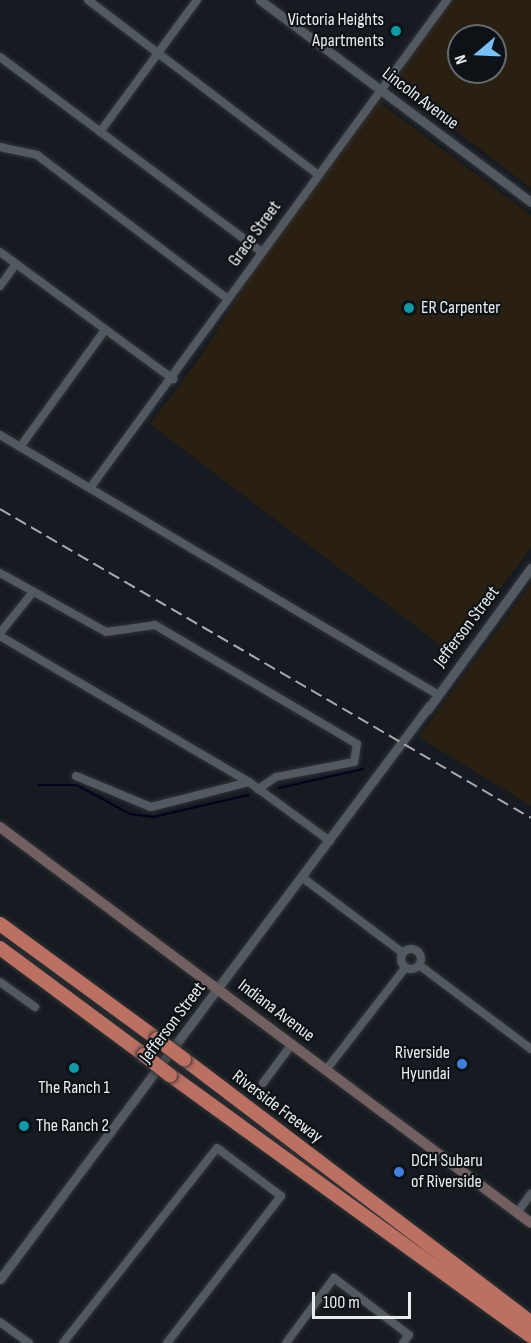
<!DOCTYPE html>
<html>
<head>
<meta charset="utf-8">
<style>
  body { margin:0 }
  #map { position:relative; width:531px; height:1343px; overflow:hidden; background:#151b20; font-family:"Sofia Sans Condensed",sans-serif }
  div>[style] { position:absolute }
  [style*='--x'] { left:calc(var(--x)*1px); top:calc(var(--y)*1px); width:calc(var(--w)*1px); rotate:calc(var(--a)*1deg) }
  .industrial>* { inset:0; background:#2a2011 }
  .stream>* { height:2px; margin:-1px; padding:0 1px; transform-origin:1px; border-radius:1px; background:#00031f }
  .roads { filter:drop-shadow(0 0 2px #313438) drop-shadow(0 0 2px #313438) }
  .minor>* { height:8px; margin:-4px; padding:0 4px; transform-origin:4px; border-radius:4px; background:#52595f }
  .minor>.ring { margin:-4px; padding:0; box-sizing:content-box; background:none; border:8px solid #52595f; border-radius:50% }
  .tertiary>* { height:9px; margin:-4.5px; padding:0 4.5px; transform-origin:4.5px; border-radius:4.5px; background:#52595f }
  .secondary>* { height:10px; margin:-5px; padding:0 5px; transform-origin:5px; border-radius:5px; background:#726060 }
  .motorway>* { height:14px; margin:-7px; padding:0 7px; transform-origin:7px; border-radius:7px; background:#bb7061 }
  .rail>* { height:2px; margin-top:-1px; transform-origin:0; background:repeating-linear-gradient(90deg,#a6abaf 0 12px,transparent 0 18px) }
  .bridges { filter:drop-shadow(0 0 2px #313438) drop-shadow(0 0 2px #313438) }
  .motorway-bridge>* { height:14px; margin:-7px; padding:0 7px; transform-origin:7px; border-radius:7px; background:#bb7061 }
  .dots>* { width:16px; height:16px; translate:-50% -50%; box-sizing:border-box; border:3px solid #0d1217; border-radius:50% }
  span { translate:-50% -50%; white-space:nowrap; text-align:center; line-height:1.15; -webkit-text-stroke:4.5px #0d1217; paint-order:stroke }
  .poi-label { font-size:18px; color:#e8edf0 }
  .right { translate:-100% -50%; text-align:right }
  .left { translate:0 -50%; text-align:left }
  .street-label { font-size:18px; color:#e8edf0 }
  .north { position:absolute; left:447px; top:24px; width:60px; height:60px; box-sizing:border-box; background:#0d1217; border:2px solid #656a6e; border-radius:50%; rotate:251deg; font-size:16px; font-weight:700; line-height:24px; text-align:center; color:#e8edf0 }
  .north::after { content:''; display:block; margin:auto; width:21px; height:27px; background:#79bff8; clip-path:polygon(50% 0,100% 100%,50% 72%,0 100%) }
  .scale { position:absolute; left:312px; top:1292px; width:99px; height:27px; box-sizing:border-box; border:3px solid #e8edf0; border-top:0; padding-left:8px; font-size:18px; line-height:21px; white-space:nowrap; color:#e8edf0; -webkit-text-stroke:4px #0d1217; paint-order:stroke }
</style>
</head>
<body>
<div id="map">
  <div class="industrial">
    <div style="clip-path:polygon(evenodd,452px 0,531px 0,531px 188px,392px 82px,452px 0,459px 36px,495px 36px,495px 72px,459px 72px,459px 36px)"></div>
    <div style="clip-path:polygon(379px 102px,531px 215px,531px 548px,451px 653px,150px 424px,202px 355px,262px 256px)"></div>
    <div style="clip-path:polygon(531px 584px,531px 806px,419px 737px)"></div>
  </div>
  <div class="stream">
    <div style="--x:38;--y:785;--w:39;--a:0"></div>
    <div style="--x:77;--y:785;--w:60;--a:28.7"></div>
    <div style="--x:130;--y:814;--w:23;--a:7"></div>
    <div style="--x:153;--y:817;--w:98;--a:-13"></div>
    <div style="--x:279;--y:788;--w:86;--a:-12.7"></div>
  </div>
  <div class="roads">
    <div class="minor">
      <div style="--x:88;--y:0;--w:288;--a:37.2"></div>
      <div style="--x:0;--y:57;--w:323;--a:36.7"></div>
      <div style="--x:100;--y:132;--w:164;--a:-53.7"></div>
      <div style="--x:0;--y:147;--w:38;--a:12"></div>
      <div style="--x:37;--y:155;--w:239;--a:37"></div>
      <div style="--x:0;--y:252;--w:215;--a:36.3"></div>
      <div style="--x:0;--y:286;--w:27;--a:-54"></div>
      <div style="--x:0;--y:435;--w:508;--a:30.65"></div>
      <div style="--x:20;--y:447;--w:145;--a:-54"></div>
      <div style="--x:90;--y:488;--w:605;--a:-53.81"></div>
      <div style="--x:0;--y:573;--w:121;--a:29.1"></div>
      <div style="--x:106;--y:632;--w:49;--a:-8.1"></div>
      <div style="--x:155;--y:625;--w:234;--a:30.5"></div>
      <div style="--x:357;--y:744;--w:18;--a:99"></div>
      <div style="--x:354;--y:762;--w:79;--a:169.1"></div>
      <div style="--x:276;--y:777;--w:22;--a:146"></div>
      <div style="--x:0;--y:633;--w:53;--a:-51.2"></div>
      <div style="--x:0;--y:636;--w:289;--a:30.4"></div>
      <div style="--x:249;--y:782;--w:100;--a:36.1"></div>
      <div style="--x:76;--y:776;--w:81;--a:22.5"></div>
      <div style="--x:151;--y:807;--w:101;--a:-14.3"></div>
      <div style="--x:303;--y:878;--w:125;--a:36.9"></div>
      <div class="ring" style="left:401px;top:949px;width:12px;height:12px"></div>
      <div style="--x:419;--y:965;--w:140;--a:36.9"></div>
      <div style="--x:0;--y:982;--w:43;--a:35.5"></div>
      <div style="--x:326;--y:1070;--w:130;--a:-52.2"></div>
      <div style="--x:263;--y:1083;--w:49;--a:-53.4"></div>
      <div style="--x:517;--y:1213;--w:24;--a:-54"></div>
      <div style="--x:0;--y:1322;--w:36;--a:36"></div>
      <div style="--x:63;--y:1343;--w:248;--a:-51.7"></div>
      <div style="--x:217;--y:1148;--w:80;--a:36.9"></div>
      <div style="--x:281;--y:1196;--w:186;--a:127.8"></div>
      <div style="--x:286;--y:1343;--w:81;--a:-53.6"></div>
      <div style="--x:334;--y:1278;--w:94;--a:37.2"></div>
      <div style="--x:409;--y:1335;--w:10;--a:127"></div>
    </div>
    <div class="tertiary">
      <div style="--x:260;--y:0;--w:338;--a:36.7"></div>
      <div style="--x:428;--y:709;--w:175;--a:-53.9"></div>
      <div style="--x:0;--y:1279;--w:716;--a:-53.18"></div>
    </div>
    <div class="secondary">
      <div style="--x:0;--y:827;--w:662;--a:36.71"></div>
    </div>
    <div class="motorway">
      <div style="--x:0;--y:924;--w:195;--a:36.2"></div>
      <div style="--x:0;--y:948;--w:179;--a:36.6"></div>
      <div style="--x:184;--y:1059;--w:435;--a:37.2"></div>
      <div style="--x:170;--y:1075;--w:445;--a:35.9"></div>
    </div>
  </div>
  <div class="rail">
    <div style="--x:0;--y:509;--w:614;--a:30.2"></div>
  </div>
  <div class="bridges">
    <div class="motorway-bridge">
      <div style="--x:157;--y:1039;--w:34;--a:37"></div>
      <div style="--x:144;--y:1055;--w:33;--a:38"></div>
    </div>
  </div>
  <div class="dots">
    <div style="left:396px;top:31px;background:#0f9aa8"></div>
    <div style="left:409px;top:308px;background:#0f9aa8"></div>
    <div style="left:462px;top:1064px;background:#3f7fe0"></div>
    <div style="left:74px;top:1068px;background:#0f9aa8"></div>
    <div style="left:24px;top:1126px;background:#0f9aa8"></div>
    <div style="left:399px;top:1172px;background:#3f7fe0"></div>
  </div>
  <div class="poi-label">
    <span class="right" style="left:384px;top:31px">Victoria Heights<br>Apartments</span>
    <span class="left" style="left:421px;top:308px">ER Carpenter</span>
    <span class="right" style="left:450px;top:1064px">Riverside<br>Hyundai</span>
    <span style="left:74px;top:1088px">The Ranch 1</span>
    <span class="left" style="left:36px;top:1126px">The Ranch 2</span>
    <span class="left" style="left:411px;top:1172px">DCH Subaru<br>of Riverside</span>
  </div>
  <div class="street-label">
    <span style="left:420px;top:99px;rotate:37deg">Lincoln Avenue</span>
    <span style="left:255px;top:234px;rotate:-54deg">Grace Street</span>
    <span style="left:467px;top:627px;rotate:-53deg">Jefferson Street</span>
    <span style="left:276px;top:1011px;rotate:37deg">Indiana Avenue</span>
    <span style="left:173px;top:1023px;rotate:-53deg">Jefferson Street</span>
    <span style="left:277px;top:1107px;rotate:37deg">Riverside Freeway</span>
  </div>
  <div class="north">N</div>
  <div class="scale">100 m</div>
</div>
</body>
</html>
